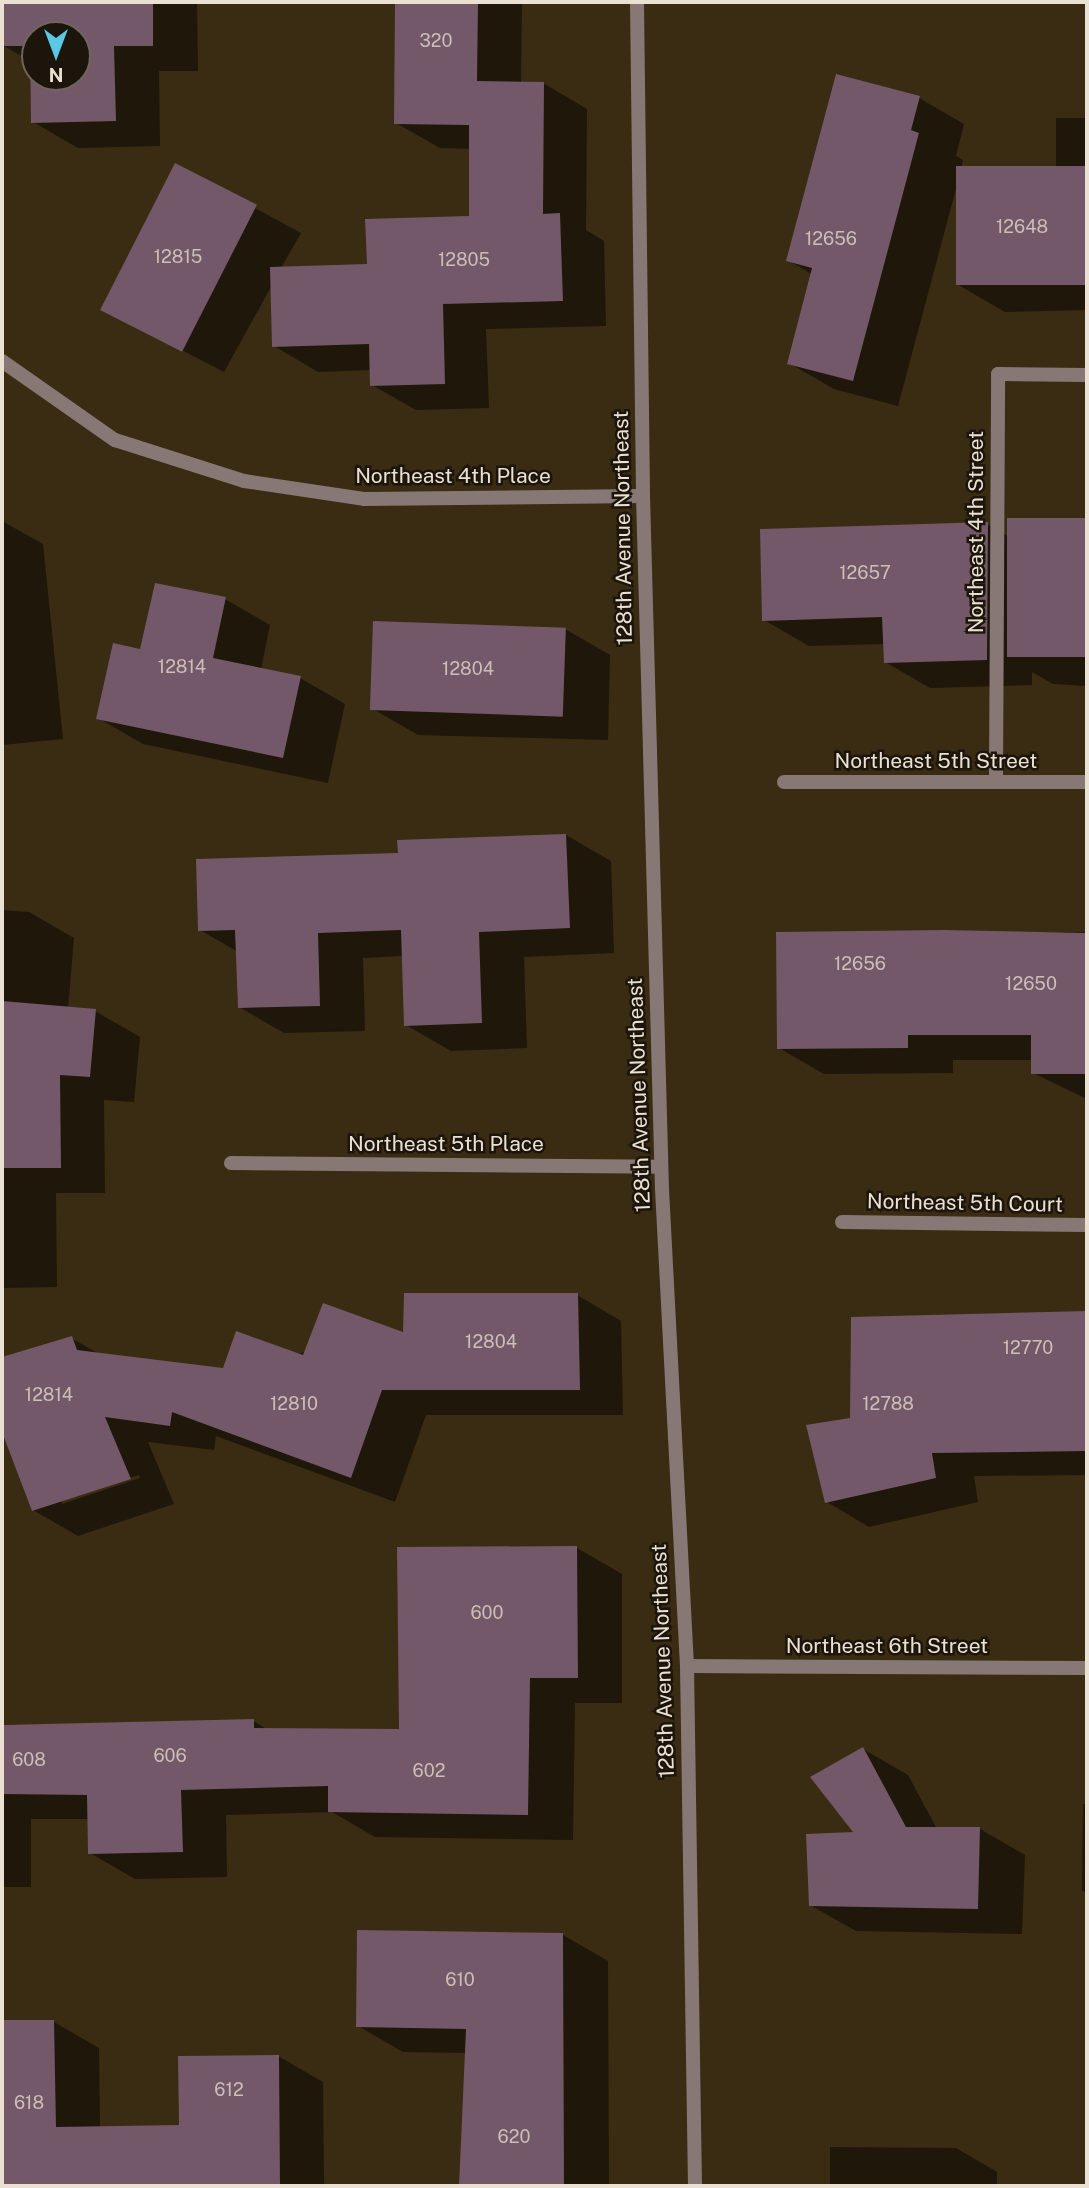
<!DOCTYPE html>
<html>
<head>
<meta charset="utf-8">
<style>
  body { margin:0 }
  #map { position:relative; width:1089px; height:2188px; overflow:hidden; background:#3a2b13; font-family:"Public Sans",sans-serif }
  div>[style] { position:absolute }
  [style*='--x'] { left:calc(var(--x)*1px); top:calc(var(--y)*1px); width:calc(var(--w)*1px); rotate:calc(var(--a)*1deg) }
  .shadow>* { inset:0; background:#0007 }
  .building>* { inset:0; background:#725868; transform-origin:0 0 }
  .minor>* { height:14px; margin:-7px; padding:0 7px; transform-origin:7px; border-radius:7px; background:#877875 }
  span { translate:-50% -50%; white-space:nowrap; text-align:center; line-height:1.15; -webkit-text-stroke:5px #1c150b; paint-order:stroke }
  .number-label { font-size:18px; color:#cdbfb8 }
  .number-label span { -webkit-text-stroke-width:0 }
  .street-label { font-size:21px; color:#ebe1d3 }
  .frame { position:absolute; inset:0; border:4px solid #ebe1d3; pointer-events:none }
  .north { position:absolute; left:21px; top:21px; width:70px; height:70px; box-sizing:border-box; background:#1c150b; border:2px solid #6f675b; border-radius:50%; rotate:180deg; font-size:19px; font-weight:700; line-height:28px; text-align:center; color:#ebe1d3 }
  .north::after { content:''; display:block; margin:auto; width:24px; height:32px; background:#5ac8e6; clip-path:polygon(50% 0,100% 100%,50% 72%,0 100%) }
</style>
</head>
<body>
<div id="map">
  <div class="shadow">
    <div style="clip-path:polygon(evenodd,2px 2px,197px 2px,198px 71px,159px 71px,160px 146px,78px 148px,33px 122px,32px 62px,2px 45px,2px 2px,35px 35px,77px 35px,77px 77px,35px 77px,35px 35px)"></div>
    <div style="clip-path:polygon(397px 2px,522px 2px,521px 83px,543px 83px,587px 109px,586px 230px,604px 241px,606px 326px,486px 329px,489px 408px,416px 410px,372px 385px,372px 370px,318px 372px,274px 346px,272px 285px,224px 372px,103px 309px,176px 165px,301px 233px,281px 268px,368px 265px,470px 218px,470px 149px,440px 148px,396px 123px)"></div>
    <div style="clip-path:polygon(919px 98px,964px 124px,956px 156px,963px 160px,961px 170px,1056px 168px,1056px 118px,1087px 118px,1087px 310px,1005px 312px,960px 286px,957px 185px,898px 406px,834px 389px,789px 363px,813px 275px,788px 260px)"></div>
    <div style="clip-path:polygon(2px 521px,43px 544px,63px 739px,2px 745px)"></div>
    <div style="clip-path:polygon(1087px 521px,1087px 686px,1053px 684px,1032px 672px,1032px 685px,930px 688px,885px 662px,885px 644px,809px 646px,764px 620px,987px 524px,1009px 537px,1009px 524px)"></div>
    <div style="clip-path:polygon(225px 599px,270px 625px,261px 669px,300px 678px,345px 704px,328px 783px,143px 744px,98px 718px,142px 652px)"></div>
    <div style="clip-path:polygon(565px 629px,610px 655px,608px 740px,418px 735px,373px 709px)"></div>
    <div style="clip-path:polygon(566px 835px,611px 861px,614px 953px,524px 957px,527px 1048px,451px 1051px,406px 1025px,403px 956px,363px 958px,365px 1031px,284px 1033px,239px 1007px,238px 952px,200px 930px,400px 855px)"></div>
    <div style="clip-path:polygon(2px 910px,29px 912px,74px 938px,68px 1009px,95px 1011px,140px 1037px,134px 1102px,104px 1100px,105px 1193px,56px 1193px,57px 1287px,2px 1288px)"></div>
    <div style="clip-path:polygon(1087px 932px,1087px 1099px,1033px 1073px,1033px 1060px,953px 1060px,953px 1073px,824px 1074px,779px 1048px,778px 933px)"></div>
    <div style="clip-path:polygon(evenodd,577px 1295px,621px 1321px,623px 1415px,426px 1415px,395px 1502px,216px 1436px,214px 1450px,148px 1442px,174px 1504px,78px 1536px,33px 1510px,2px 1427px,2px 1359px,71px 1338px,99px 1354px,224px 1369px,577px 1295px,139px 1475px,140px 1478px,62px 1504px,62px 1500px,139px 1475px)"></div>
    <div style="clip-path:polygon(1087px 1314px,1087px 1475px,974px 1476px,978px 1502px,869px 1527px,827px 1502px,852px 1419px,853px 1319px)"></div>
    <div style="clip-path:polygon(577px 1548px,622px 1574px,622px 1703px,575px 1703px,573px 1840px,375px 1837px,332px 1812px,226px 1815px,227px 1877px,135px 1879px,90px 1853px,89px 1819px,31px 1819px,31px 1887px,2px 1887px,2px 1725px,253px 1721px,268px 1730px,400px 1731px)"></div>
    <div style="clip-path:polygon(863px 1749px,908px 1775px,937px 1829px,980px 1829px,1025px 1855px,1022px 1934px,856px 1931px,810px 1905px,856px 1834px)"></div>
    <div style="clip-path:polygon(1083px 1804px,1087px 1804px,1087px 1893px,1082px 1891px)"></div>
    <div style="clip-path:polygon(359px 1932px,563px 1935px,608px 1961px,609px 2186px,461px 2186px,467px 2053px,403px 2052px,358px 2026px)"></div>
    <div style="clip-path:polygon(2px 2022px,54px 2022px,99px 2048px,100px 2128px,181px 2127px,278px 2056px,323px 2082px,324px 2186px,2px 2186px)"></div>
    <div style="clip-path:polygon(830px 2147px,956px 2148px,997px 2172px,997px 2186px,830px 2186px)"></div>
  </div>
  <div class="building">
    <div style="clip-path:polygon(evenodd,2px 2px,153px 2px,153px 46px,114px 46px,116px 121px,31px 123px,30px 46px,2px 46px,2px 2px,35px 35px,77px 35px,77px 77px,35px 77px,35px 35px)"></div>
    <div style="clip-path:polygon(395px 2px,478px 2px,477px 81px,544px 82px,543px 214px,560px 213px,563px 301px,443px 304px,445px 384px,370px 386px,369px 344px,272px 347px,270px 267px,367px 264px,365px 219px,469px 216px,469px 125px,394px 124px)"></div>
    <div style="clip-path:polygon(836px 74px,920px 96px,911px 130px,919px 133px,853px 381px,787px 364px,812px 268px,786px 261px)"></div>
    <div style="left:175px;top:163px;width:92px;height:165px;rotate:27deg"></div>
    <div style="left:1087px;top:166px;width:119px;height:131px;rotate:90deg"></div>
    <div style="left:1087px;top:518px;width:139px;height:80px;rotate:90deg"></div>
    <div style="clip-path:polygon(988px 522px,987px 660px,884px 663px,882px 617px,762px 621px,760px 529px)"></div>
    <div style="clip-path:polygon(155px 583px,226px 597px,213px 658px,301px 676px,283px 758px,96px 719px,113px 643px,140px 649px)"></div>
    <div style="left:373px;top:621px;width:193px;height:89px;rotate:2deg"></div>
    <div style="clip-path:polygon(566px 834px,570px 928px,479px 932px,482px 1023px,404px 1026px,401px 930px,318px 933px,320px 1006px,238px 1008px,235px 930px,198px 931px,196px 859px,398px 853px,397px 840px)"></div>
    <div style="clip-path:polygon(943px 930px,1087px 933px,1087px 1074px,1031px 1074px,1031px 1035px,908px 1035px,908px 1048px,777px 1049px,776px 932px)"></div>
    <div style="clip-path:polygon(2px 1001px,96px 1009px,90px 1077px,60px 1075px,61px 1168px,2px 1168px)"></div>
    <div style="clip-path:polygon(404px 1293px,578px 1293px,580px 1390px,382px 1390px,351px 1478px,172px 1412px,170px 1426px,105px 1417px,131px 1479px,32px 1511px,2px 1432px,2px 1357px,72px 1336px,77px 1350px,223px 1368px,236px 1331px,303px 1355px,323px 1303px,403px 1332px)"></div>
    <div style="clip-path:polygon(1087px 1311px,1087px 1451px,932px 1453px,936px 1478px,825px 1503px,806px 1425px,850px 1418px,851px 1317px)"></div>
    <div style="clip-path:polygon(577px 1546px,578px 1678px,530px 1678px,528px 1815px,328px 1812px,328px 1786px,181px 1790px,183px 1852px,88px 1854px,87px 1795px,2px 1794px,2px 1725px,254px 1719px,254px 1728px,399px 1729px,397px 1547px)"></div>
    <div style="clip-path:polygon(863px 1747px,906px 1827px,980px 1827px,978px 1909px,809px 1906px,806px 1834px,853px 1832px,810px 1777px)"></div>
    <div style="clip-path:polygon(357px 1930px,563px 1933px,564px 2186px,459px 2186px,466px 2029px,356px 2027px)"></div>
    <div style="clip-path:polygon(2px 2020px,54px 2020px,56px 2127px,179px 2125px,178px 2056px,279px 2055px,280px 2186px,2px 2186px)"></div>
  </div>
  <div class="minor">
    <div style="--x:637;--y:2;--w:494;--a:89.3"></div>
    <div style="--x:643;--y:496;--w:693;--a:88.43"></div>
    <div style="--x:662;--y:1189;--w:478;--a:87"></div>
    <div style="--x:687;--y:1666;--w:520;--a:89.12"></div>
    <div style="--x:2;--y:361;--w:138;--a:35"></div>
    <div style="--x:115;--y:440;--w:135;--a:17.6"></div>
    <div style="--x:244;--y:481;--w:121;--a:8.5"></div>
    <div style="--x:364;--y:499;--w:279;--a:-0.6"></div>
    <div style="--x:996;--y:780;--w:406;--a:-89.7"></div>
    <div style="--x:998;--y:374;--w:89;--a:0.6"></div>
    <div style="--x:784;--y:782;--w:303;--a:0"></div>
    <div style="--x:231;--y:1163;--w:430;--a:0.5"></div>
    <div style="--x:842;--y:1222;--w:245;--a:0.7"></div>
    <div style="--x:687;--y:1666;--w:400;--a:0.3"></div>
  </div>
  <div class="number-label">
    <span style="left:436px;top:41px">320</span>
    <span style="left:1022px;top:227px">12648</span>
    <span style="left:831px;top:239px">12656</span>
    <span style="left:178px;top:257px">12815</span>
    <span style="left:464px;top:260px">12805</span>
    <span style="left:865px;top:573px">12657</span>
    <span style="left:182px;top:667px">12814</span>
    <span style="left:468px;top:669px">12804</span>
    <span style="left:860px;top:964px">12656</span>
    <span style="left:1031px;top:984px">12650</span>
    <span style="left:491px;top:1342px">12804</span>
    <span style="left:1028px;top:1348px">12770</span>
    <span style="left:49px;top:1395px">12814</span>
    <span style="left:294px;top:1404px">12810</span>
    <span style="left:888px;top:1404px">12788</span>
    <span style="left:487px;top:1613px">600</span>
    <span style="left:170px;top:1756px">606</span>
    <span style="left:29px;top:1760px">608</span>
    <span style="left:429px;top:1771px">602</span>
    <span style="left:460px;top:1980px">610</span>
    <span style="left:229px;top:2090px">612</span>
    <span style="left:29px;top:2103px">618</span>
    <span style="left:514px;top:2137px">620</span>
  </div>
  <div class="street-label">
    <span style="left:453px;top:476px">Northeast 4th Place</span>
    <span style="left:623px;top:528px;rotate:-91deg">128th Avenue Northeast</span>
    <span style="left:976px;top:532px;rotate:-90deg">Northeast 4th Street</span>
    <span style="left:936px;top:761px">Northeast 5th Street</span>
    <span style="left:639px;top:1095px;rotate:-92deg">128th Avenue Northeast</span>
    <span style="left:446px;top:1144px">Northeast 5th Place</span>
    <span style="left:965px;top:1203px;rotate:1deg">Northeast 5th Court</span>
    <span style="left:887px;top:1646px">Northeast 6th Street</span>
    <span style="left:663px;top:1661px;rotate:-92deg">128th Avenue Northeast</span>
  </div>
  <div class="frame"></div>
  <div class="north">N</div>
</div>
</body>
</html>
